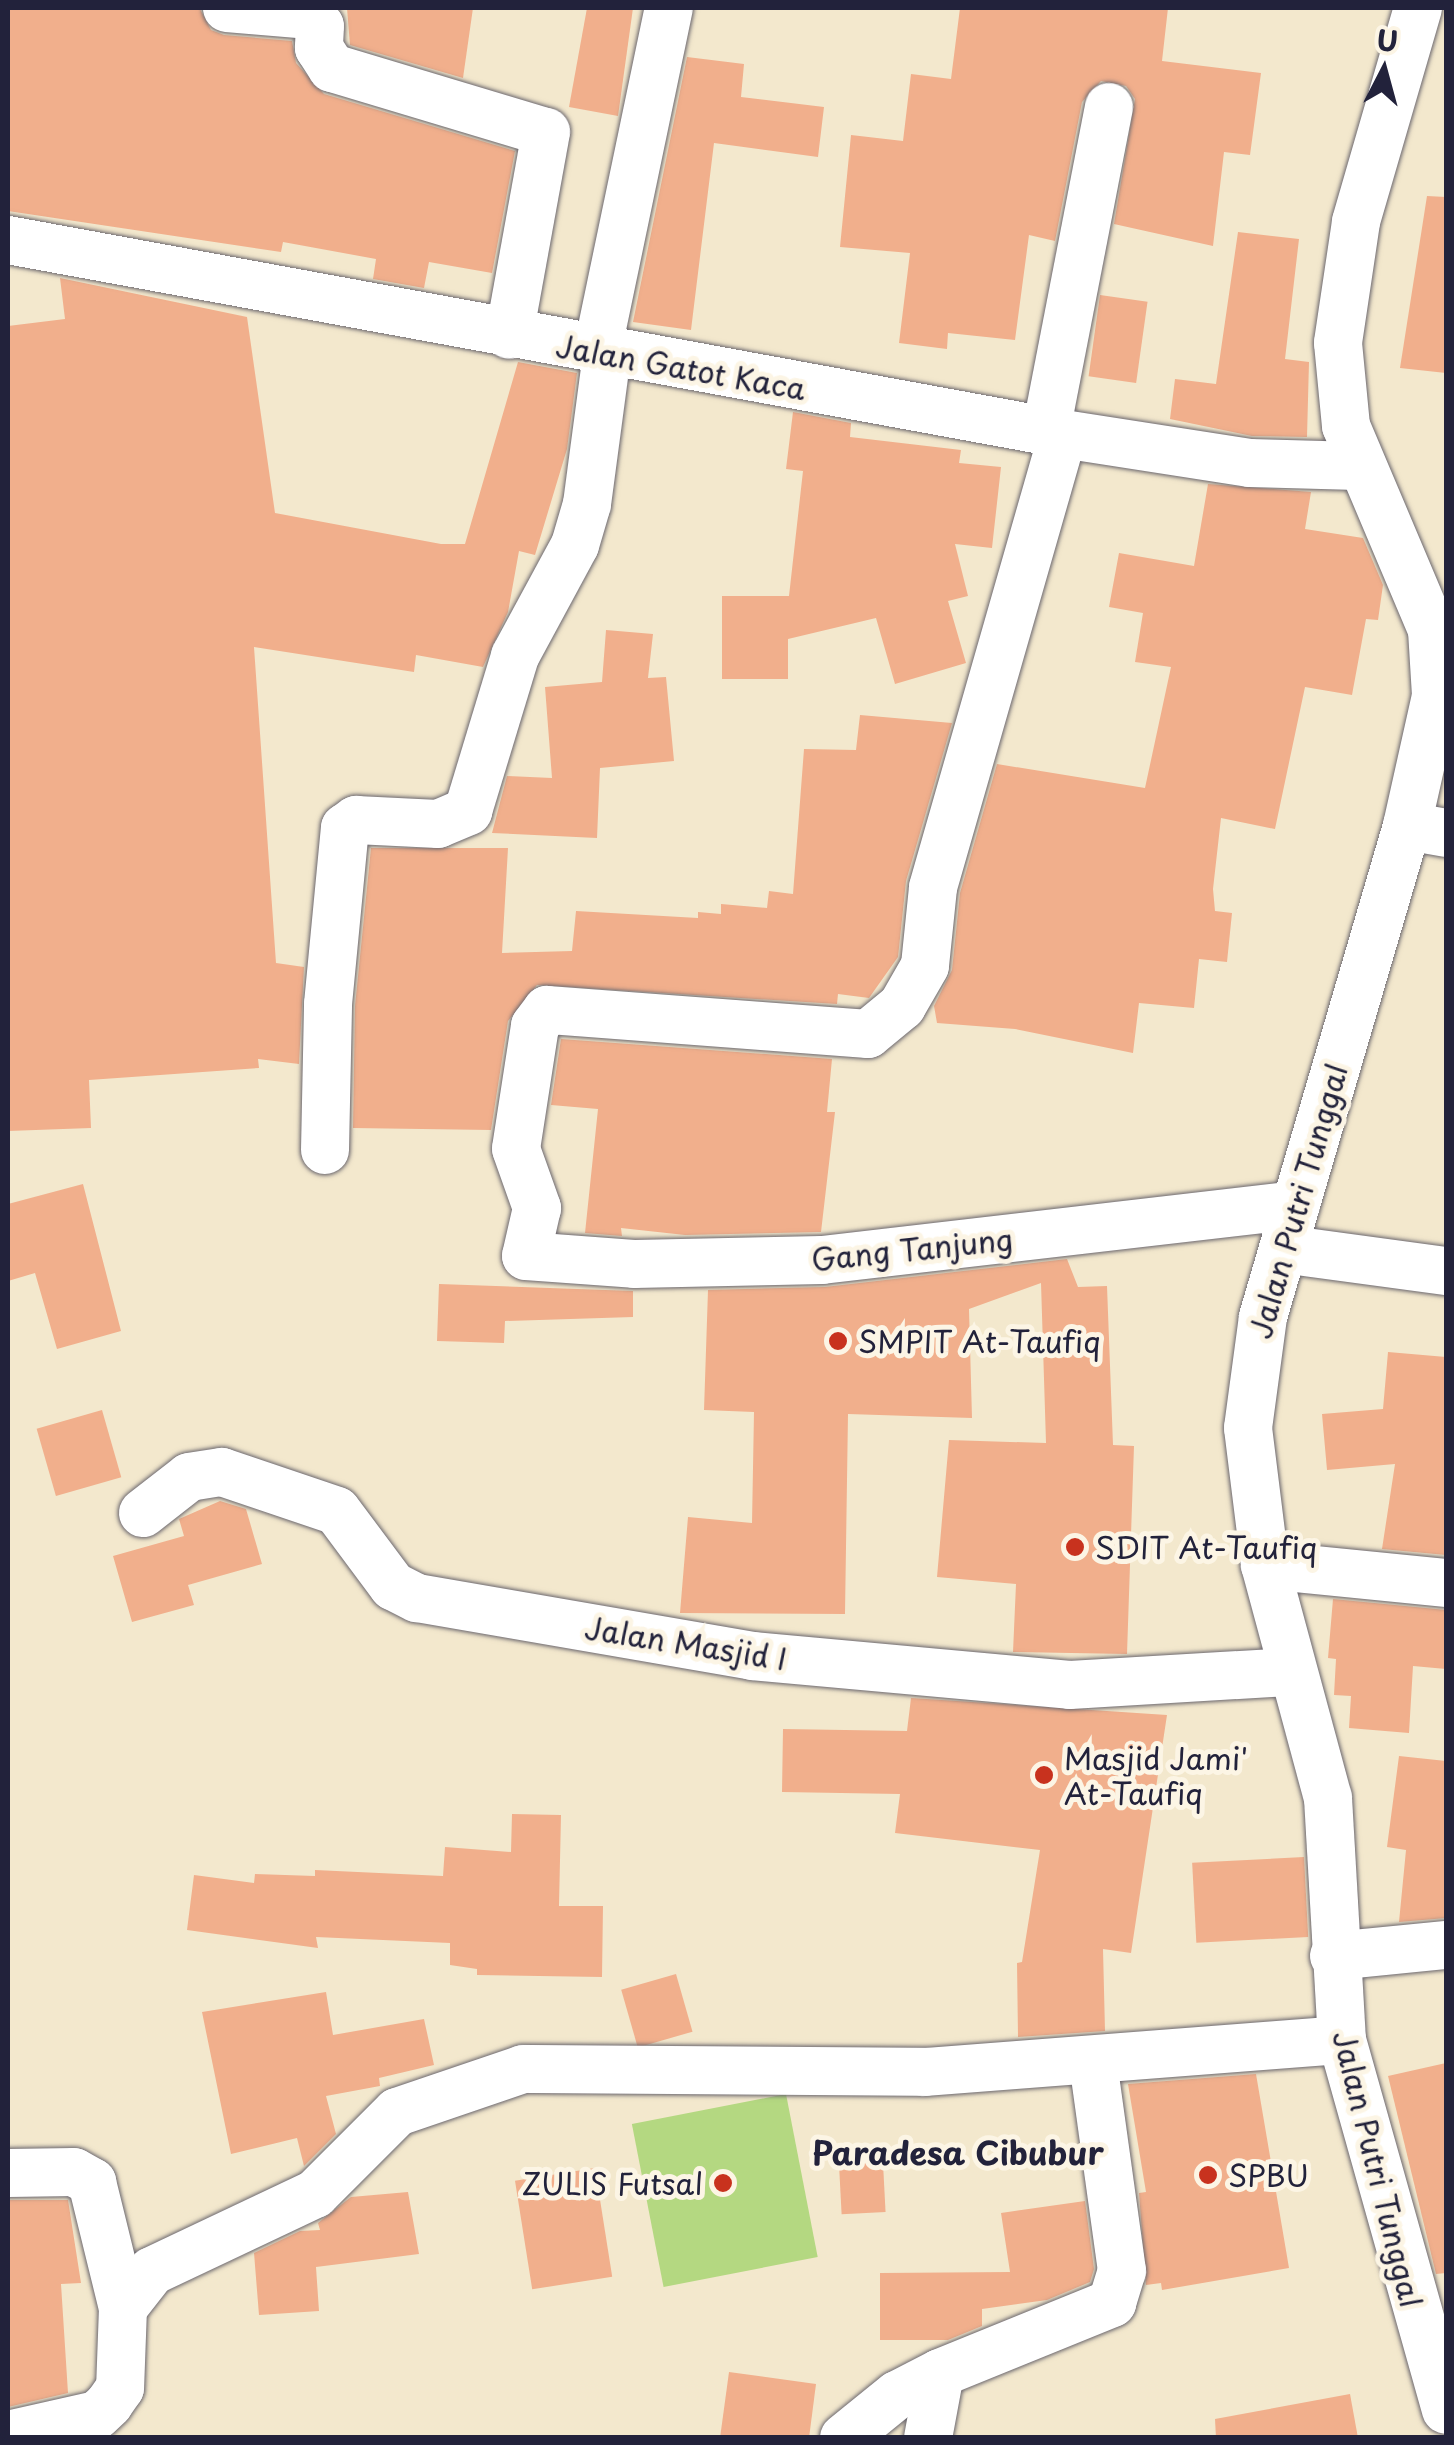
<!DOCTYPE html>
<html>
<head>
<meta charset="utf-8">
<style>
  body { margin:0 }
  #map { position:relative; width:1454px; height:2445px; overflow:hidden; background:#f3e8cd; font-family:"Playpen Sans",sans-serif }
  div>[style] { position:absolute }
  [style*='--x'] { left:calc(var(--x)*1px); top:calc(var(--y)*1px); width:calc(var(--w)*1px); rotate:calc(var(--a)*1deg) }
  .green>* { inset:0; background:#b4d881; transform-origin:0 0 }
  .building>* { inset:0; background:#f1af8c; transform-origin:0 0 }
  .roads { filter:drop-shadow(0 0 2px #6b676e) drop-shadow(0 0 2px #6b676e) }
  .minor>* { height:48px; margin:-24px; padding:0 24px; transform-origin:24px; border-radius:24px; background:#fff }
  .dots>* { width:28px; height:28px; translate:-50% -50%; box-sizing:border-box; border:5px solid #fcf5e5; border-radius:50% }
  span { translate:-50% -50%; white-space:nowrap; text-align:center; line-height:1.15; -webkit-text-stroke:10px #fcf5e5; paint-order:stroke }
  .street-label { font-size:30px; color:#22223b }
  .poi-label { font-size:30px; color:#22223b }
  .left { translate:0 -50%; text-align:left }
  .right { translate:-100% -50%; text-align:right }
  .neighbourhood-label { font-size:32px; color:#22223b; font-weight:700 }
  .frame { position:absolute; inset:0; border:10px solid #22223b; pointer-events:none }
  .north { position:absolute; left:1334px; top:20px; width:100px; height:100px; -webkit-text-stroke:8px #fcf5e5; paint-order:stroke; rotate:6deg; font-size:28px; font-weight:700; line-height:40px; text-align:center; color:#22223b }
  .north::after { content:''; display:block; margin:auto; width:35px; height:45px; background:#22223b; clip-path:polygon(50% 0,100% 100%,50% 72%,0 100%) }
</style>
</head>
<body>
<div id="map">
  <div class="green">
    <div style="left:786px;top:2094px;width:166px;height:157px;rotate:79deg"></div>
  </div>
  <div class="building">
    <div style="clip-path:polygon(8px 8px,200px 9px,211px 30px,224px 35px,292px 41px,296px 63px,324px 94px,515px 151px,492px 273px,429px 262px,424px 288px,373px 279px,376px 259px,283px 242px,281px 252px,8px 211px)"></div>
    <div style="clip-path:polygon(347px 8px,473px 8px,463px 78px,350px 45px)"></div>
    <div style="clip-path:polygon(587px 8px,633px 8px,618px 116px,569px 107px)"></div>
    <div style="clip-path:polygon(960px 8px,1168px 8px,1162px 61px,1261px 73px,1250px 155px,1224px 152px,1213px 246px,1114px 224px,1135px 99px,1126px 86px,1101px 81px,1082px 102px,1055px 241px,1029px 235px,1015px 340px,948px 333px,947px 349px,899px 343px,910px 253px,840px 247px,851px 135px,903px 141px,911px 74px,951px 79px)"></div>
    <div style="clip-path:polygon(687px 57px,744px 64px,741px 97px,824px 107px,818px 157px,714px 143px,691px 330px,633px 322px)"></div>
    <div style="clip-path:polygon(1427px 196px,1446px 197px,1446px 373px,1400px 368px)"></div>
    <div style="clip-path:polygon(1238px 232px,1299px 239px,1285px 359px,1309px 362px,1307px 437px,1252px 436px,1170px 419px,1175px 379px,1216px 384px)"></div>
    <div style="clip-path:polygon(60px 278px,247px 317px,275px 513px,441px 544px,465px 544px,518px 362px,577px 373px,567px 449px,535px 555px,519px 551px,508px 612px,483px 667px,416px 655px,414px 672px,254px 647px,276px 963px,304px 967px,299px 1064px,258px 1059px,259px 1068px,89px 1080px,91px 1128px,8px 1131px,8px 326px,65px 319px)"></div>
    <div style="left:1100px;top:295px;width:48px;height:82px;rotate:8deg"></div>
    <div style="clip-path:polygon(793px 412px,851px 423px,850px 437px,961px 450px,959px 463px,1001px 467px,992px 548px,955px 544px,968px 596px,948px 601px,966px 663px,895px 684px,876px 618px,788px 639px,788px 679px,722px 679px,722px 596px,789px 596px,803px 471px,786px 469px)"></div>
    <div style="clip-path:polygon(1208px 484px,1311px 492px,1305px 529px,1363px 538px,1383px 585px,1378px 620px,1366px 619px,1352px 695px,1305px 687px,1275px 829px,1221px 818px,1213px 889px,1215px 911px,1232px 913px,1227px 962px,1199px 959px,1194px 1008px,1139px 1003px,1133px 1053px,1015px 1029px,937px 1023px,934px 1006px,952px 970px,960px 893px,997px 764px,1145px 788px,1171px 667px,1135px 662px,1143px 613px,1109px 607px,1119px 553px,1194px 566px)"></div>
    <div style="clip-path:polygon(606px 630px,653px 634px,648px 678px,666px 677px,674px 761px,600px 768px,597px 838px,492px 833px,507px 776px,552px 778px,545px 687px,602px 682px)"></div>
    <div style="clip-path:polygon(860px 715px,952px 723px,906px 881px,898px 957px,869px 998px,838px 994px,837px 1004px,537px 985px,508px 1021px,491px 1130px,353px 1128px,355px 1006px,371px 848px,508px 848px,502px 953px,572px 951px,576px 911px,698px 918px,698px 912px,721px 914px,721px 904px,767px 908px,769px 891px,793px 894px,804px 749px,856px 750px)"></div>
    <div style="clip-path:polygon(561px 1039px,832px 1059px,827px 1112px,835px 1112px,821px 1232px,685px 1235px,621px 1228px,622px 1236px,585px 1233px,598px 1109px,551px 1105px)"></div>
    <div style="clip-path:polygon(83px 1184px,121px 1331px,57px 1349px,35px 1273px,8px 1281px,8px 1204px)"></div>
    <div style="clip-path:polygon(1067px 1259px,1078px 1287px,1107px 1286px,1113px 1445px,1134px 1446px,1127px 1654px,1013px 1652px,1016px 1584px,937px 1577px,949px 1440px,1046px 1443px,1041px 1283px,969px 1309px,972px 1418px,848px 1414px,845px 1614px,680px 1613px,688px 1517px,752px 1523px,754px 1412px,704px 1410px,708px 1290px,825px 1287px)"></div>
    <div style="clip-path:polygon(439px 1284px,633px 1291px,633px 1317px,505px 1321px,504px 1343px,437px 1341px)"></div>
    <div style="clip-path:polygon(1388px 1352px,1446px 1357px,1446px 1555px,1382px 1549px,1395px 1464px,1327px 1470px,1322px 1414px,1383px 1409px)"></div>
    <div style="left:102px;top:1410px;width:70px;height:68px;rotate:74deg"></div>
    <div style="clip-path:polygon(220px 1501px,246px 1509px,262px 1564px,188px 1585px,194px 1605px,132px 1622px,113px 1556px,184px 1536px,179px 1519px)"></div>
    <div style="clip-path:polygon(1333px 1599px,1446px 1610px,1446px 1669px,1413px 1666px,1409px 1733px,1349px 1728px,1351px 1696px,1334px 1695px,1336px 1659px,1328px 1658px)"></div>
    <div style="clip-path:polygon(911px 1698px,1167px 1715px,1131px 1953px,1103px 1949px,1105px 2031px,1018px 2037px,1017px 1963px,1022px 1962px,1040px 1850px,895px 1833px,900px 1794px,782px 1792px,783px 1729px,907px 1731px)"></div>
    <div style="clip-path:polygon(1399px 1756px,1446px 1761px,1446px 1918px,1399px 1922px,1406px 1850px,1387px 1847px)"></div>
    <div style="clip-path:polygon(512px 1814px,561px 1815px,559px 1906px,603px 1906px,602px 1977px,477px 1975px,477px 1969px,450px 1965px,450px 1943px,316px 1937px,318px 1948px,187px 1930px,194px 1875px,254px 1883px,255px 1874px,315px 1876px,315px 1870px,443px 1876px,445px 1847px,511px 1852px)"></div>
    <div style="left:1304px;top:1857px;width:80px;height:112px;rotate:87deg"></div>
    <div style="left:676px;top:1974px;width:60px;height:57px;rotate:74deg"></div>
    <div style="clip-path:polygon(326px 1992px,333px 2035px,424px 2019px,434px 2065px,379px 2078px,380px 2086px,326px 2096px,336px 2134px,304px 2166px,297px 2138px,231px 2154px,202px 2012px)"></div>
    <div style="clip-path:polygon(1446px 2063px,1446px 2273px,1436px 2274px,1388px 2076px)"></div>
    <div style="clip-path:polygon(1256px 2074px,1289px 2268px,1162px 2290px,1161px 2283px,1146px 2285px,1139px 2193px,1146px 2192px,1128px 2084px)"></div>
    <div style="left:882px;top:2144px;width:68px;height:44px;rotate:87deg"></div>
    <div style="left:595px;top:2168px;width:110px;height:81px;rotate:81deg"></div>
    <div style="clip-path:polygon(408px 2192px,419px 2254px,316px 2267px,319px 2311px,259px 2315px,254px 2253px,300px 2231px,320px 2230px,318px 2223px,351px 2197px)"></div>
    <div style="clip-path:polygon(8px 2200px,68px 2200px,81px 2283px,61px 2284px,68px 2393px,8px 2407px)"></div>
    <div style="clip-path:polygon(1085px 2201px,1094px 2269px,1090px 2282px,1047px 2300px,982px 2309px,982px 2326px,948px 2340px,880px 2340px,880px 2273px,1010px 2272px,1001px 2213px)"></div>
    <div style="clip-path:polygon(729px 2372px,816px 2384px,809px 2438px,720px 2438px)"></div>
    <div style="clip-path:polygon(1350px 2394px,1358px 2438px,1216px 2438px,1215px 2419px)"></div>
  </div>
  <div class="roads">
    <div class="minor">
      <div style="--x:227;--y:8;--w:81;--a:4.9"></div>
      <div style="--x:308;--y:15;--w:16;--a:43"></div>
      <div style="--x:320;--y:26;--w:22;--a:93"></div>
      <div style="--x:319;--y:48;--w:24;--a:57"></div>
      <div style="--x:332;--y:68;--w:223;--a:16.7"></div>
      <div style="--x:546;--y:132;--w:206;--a:100.3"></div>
      <div style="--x:1418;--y:8;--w:223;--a:106.2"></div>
      <div style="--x:1356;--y:222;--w:122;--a:98.5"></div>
      <div style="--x:1338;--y:343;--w:83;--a:84.5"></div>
      <div style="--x:1346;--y:426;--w:221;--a:67.1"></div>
      <div style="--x:1432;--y:630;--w:66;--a:86.5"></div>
      <div style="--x:1436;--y:696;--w:133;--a:102.6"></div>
      <div style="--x:1407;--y:826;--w:512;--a:106.35"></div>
      <div style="--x:1263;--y:1317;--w:112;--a:97.7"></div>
      <div style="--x:1248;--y:1428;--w:138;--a:82.9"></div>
      <div style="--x:1265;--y:1565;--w:241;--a:74.9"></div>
      <div style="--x:1328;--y:1798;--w:242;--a:86.7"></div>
      <div style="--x:1342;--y:2040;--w:384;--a:74.3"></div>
      <div style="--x:8;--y:240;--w:1073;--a:10.42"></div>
      <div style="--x:1063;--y:434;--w:189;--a:8.8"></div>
      <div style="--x:1250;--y:463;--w:108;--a:1.6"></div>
      <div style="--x:597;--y:352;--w:351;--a:-78.2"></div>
      <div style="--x:1046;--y:431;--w:330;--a:-79"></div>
      <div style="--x:1063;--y:434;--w:472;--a:106"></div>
      <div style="--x:933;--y:888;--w:78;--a:95.9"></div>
      <div style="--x:925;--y:966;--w:46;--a:119.9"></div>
      <div style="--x:902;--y:1006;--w:44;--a:140.5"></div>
      <div style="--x:868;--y:1034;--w:322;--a:-175.7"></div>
      <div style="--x:547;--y:1010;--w:20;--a:127"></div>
      <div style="--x:535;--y:1026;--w:124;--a:98.8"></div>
      <div style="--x:516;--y:1149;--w:63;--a:70.4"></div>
      <div style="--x:537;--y:1208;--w:49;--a:102.9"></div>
      <div style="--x:526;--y:1256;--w:108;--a:4.2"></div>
      <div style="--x:634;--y:1264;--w:188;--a:-1.2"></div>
      <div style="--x:822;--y:1260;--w:477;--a:-6.6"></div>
      <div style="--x:1407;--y:826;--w:40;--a:10"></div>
      <div style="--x:325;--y:1150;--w:146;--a:-88.8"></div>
      <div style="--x:328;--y:1004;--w:177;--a:-84.5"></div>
      <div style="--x:345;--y:828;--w:14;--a:-36"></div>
      <div style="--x:356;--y:820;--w:82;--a:2.8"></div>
      <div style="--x:438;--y:824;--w:33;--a:-23"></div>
      <div style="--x:468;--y:811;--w:162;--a:-73.1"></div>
      <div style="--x:515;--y:656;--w:126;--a:-61.6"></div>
      <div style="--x:575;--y:545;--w:43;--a:-73.7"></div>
      <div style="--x:587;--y:504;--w:150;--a:-82.4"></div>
      <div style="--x:1283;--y:1249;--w:164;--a:7.7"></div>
      <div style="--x:143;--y:1513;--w:58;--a:-38"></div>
      <div style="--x:189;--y:1477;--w:33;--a:-9"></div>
      <div style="--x:222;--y:1472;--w:121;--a:18.7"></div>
      <div style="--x:337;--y:1511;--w:94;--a:53.3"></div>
      <div style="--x:393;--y:1586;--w:27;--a:27"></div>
      <div style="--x:417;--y:1598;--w:340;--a:9.8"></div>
      <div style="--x:752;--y:1656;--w:319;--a:5.2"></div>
      <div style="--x:1070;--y:1685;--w:222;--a:-3.4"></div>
      <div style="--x:1265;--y:1565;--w:182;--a:5.7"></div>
      <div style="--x:1334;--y:1956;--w:113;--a:-5.6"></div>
      <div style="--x:8;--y:2173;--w:66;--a:-0.9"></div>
      <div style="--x:74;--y:2172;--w:21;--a:29"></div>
      <div style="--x:92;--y:2182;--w:130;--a:76.2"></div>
      <div style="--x:123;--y:2308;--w:80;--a:92.1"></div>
      <div style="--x:120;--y:2388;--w:19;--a:125"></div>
      <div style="--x:109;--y:2404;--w:16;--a:137"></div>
      <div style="--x:97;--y:2415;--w:91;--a:167.3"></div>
      <div style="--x:123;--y:2308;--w:47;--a:-51.9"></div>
      <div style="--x:152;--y:2271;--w:180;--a:-25.3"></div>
      <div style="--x:315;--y:2194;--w:116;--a:-45"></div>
      <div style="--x:397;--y:2112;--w:133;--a:-18.8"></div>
      <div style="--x:523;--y:2069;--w:402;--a:0.4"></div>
      <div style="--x:925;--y:2072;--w:418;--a:-4.4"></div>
      <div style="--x:844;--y:2438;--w:68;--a:-39.1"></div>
      <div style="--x:897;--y:2395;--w:48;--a:-27.1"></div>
      <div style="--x:940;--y:2373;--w:186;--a:-22.1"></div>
      <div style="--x:1112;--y:2303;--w:34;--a:-73"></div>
      <div style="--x:1122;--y:2271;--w:212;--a:-97.9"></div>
      <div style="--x:928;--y:2438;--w:66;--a:-79.5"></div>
    </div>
  </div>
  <div class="dots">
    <div style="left:838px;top:1341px;background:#c8321e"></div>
    <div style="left:1075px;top:1547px;background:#c8321e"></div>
    <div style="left:1044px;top:1775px;background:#c8321e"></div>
    <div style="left:1208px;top:2175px;background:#c8321e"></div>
    <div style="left:723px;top:2183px;background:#c8321e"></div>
  </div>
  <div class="street-label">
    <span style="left:681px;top:367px;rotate:10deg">Jalan Gatot Kaca</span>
    <span style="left:1298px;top:1201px;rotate:-74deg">Jalan Putri Tunggal</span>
    <span style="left:912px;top:1249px;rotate:-6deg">Gang Tanjung</span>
    <span style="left:686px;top:1643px;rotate:9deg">Jalan Masjid I</span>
    <span style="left:1378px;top:2169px;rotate:76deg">Jalan Putri Tunggal</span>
  </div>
  <div class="poi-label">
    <span class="left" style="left:858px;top:1341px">SMPIT At-Taufiq</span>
    <span class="left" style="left:1095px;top:1547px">SDIT At-Taufiq</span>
    <span class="left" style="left:1064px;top:1775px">Masjid Jami'<br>At-Taufiq</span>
    <span class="left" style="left:1228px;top:2175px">SPBU</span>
    <span class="right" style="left:703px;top:2183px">ZULIS Futsal</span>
  </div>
  <div class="neighbourhood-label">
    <span style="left:958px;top:2152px">Paradesa Cibubur</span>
  </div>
  <div class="frame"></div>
  <div class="north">U</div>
</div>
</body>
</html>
